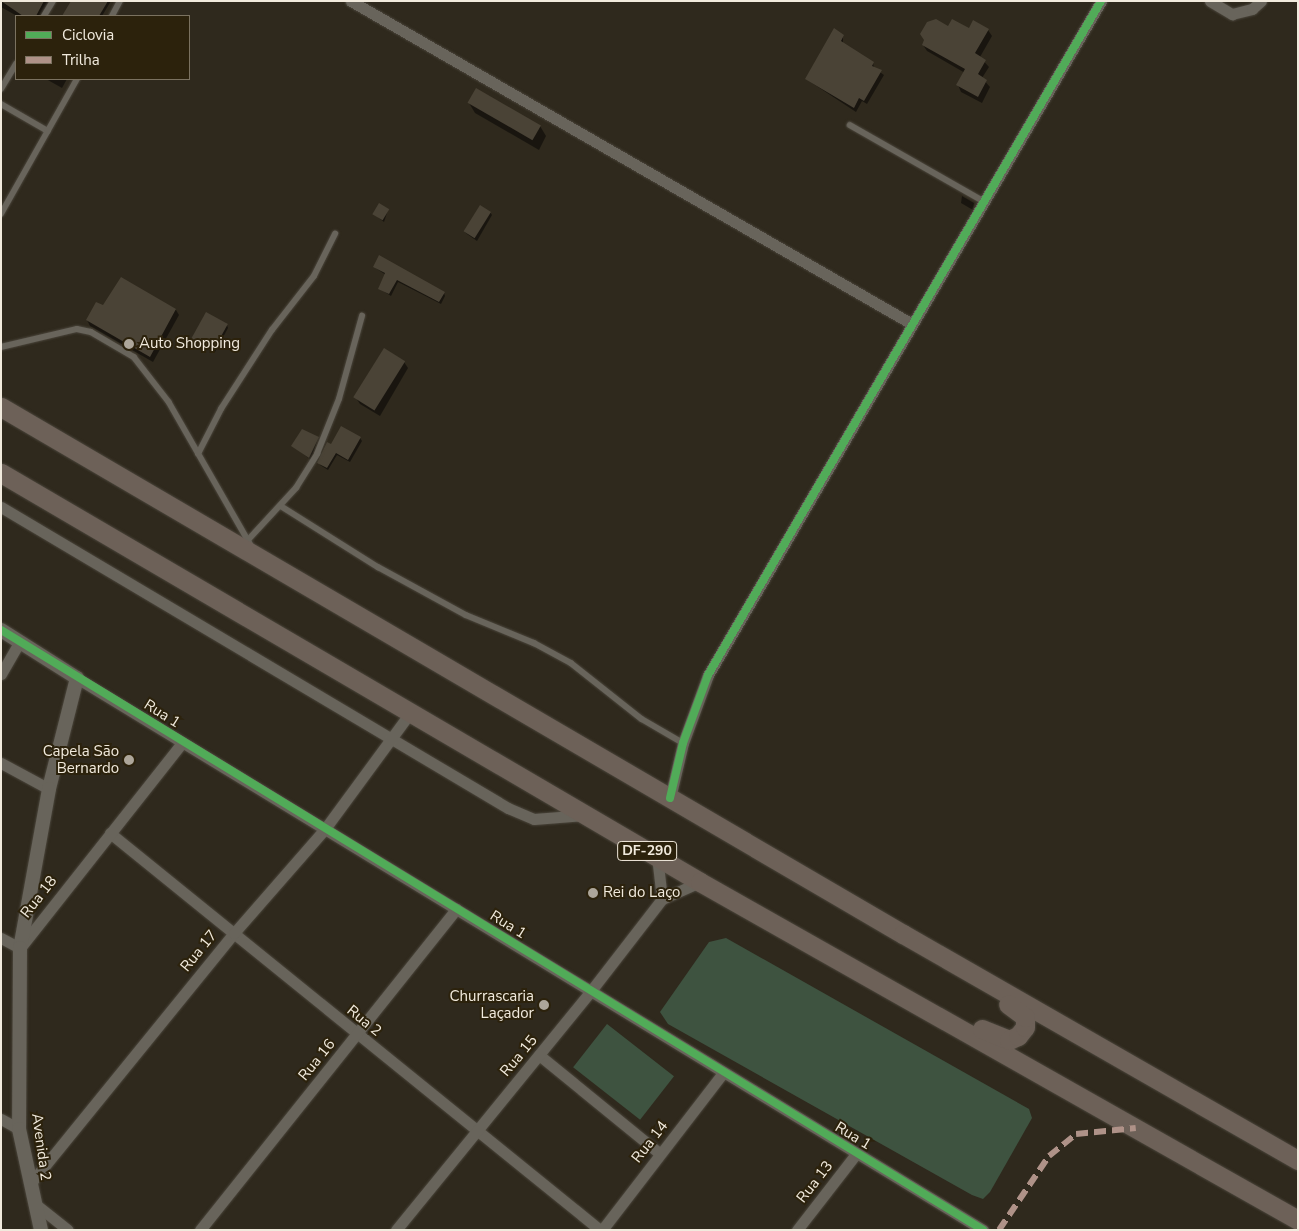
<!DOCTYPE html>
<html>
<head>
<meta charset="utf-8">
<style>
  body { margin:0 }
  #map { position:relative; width:1299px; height:1231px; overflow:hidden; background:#2f291d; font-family:"Nunito Sans",sans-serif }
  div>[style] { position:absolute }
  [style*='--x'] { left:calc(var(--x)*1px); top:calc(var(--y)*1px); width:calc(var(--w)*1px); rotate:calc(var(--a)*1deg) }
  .green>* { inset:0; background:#3e5340; transform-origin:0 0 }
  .shadow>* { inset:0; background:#0007 }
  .building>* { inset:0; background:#4a4336; transform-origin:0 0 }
  .roads { filter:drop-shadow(0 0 1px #4a453b) drop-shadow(0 0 1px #4a453b) }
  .service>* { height:5.5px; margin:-2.75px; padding:0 2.75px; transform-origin:2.75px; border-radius:2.75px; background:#68645b }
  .minor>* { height:11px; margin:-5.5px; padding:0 5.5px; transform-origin:5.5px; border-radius:5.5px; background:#68645b }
  .tertiary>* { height:14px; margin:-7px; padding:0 7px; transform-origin:7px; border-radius:7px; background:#68645b }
  .trunk>* { height:19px; margin:-9.5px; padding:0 9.5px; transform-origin:9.5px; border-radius:9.5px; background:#6d6158 }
  .quiet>* { height:6px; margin-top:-3px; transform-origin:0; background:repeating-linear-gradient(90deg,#af9288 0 12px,transparent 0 18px) }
  .cycleway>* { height:8px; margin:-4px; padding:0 4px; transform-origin:4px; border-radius:4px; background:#51ab58 }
  .dots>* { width:14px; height:14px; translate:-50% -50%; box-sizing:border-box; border:2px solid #2c220c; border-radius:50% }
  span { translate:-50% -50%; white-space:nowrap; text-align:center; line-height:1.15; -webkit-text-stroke:4px #2c220c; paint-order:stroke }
  .shield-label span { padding:1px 4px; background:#2c220c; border:1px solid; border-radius:4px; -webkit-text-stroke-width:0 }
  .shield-label { font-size:14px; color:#f1eadd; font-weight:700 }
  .poi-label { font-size:15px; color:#f1eadd }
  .left { translate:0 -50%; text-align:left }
  .right { translate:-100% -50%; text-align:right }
  .street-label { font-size:15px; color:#f1eadd }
  .frame { position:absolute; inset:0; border:2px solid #f1eadd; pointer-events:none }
  .legend { position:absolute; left:15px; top:15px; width:175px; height:65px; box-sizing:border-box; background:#2c220c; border:1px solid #7b7260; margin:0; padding:6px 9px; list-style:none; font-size:15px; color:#f1eadd }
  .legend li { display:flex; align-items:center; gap:10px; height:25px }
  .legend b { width:25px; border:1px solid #7b7260 }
</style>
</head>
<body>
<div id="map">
  <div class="green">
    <div style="clip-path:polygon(726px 938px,1029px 1109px,1032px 1118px,990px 1192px,983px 1199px,972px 1195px,668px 1024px,660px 1012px,709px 942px)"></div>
    <div style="left:607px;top:1024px;width:85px;height:55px;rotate:38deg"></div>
  </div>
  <div class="shadow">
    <div style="clip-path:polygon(1px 1px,51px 1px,43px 16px,17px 16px,1px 7px)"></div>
    <div style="clip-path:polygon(72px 1px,111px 1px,102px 16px,64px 16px)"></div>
    <div style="clip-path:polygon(949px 28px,988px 30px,992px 36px,980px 57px,989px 67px,982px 78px,990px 87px,982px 103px,961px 92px,958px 85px,965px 73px,927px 51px,923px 45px)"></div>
    <div style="clip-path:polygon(843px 36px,843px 44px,873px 63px,874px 68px,884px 75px,867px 104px,862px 101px,856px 112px,806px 79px)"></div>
    <div style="clip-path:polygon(46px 79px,67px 79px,62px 88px)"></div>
    <div style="clip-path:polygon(469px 103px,540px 126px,546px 136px,539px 150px,475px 113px)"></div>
    <div style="clip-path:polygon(962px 196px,974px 203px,973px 210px,961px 203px)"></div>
    <div style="clip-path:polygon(388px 210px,384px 222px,374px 214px)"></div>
    <div style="clip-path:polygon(490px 212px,492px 215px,477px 241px,467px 234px,465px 232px)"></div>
    <div style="clip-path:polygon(374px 267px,444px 293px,445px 296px,441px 304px,398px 282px,391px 296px,380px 289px,386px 275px)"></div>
    <div style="clip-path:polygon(103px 307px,176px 310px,179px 315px,153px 362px,90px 326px,87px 320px)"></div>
    <div style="clip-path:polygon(227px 325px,228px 328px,215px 352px,193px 338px)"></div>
    <div style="clip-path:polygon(404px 362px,408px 368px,380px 416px,360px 404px,356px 398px)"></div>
    <div style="clip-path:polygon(318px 438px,311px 460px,293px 446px)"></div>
    <div style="clip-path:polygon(360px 438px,362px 441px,350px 462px,337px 455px,328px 470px,320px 465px,319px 462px,331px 446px)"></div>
  </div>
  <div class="building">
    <div style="clip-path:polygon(1px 1px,44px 1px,36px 16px,23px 16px)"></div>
    <div style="clip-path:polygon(71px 1px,108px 1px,99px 16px,62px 16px)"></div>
    <div style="clip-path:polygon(936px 19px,948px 26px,952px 19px,969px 28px,973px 20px,989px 29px,975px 53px,986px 60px,978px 74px,987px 80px,978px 97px,956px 85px,965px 69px,922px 45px,924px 40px,920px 34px,927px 22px)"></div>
    <div style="clip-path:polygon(834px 28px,844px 35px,841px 41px,874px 62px,872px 66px,882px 70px,864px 101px,859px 98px,854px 108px,805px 79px)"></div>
    <div style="left:476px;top:88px;width:75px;height:17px;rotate:30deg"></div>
    <div style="left:379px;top:203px;width:12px;height:13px;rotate:31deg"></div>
    <div style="left:480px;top:205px;width:13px;height:31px;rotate:32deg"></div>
    <div style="clip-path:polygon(379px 255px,445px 292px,439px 302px,397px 280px,389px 294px,378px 289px,385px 273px,373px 267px)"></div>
    <div style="clip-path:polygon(121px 277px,176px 309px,150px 357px,86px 320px,96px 302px,103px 305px)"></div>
    <div style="left:206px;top:312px;width:25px;height:30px;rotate:29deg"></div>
    <div style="left:384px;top:348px;width:25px;height:58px;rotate:32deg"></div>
    <div style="clip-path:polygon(341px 426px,361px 437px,348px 460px,336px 453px,327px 468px,317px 463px,327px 442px,331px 444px)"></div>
    <div style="clip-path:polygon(302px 429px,319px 437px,309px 458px,291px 446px)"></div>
  </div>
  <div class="roads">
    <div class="service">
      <div style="--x:44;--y:16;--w:17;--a:-59"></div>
      <div style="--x:112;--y:16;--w:17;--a:-62"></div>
      <div style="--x:1;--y:89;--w:29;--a:-59"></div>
      <div style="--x:1;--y:104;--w:54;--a:29.9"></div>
      <div style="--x:850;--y:125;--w:153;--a:29.7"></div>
      <div style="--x:1;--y:214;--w:155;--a:-60.6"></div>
      <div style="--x:1;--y:347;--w:78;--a:-13.3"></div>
      <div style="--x:77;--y:329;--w:14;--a:12"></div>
      <div style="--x:91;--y:332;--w:50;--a:30.2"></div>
      <div style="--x:134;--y:357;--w:57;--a:52.1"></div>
      <div style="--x:169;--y:402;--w:167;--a:60.2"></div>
      <div style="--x:198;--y:454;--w:51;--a:-62.9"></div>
      <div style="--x:221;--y:409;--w:94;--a:-57.2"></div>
      <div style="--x:272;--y:330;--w:68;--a:-52.1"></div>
      <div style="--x:314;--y:276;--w:47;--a:-63.4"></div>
      <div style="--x:281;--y:506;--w:115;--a:32.2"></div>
      <div style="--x:378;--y:567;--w:100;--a:28.6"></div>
      <div style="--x:466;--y:615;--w:74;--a:22.4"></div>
      <div style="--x:534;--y:643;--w:42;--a:28.4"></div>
      <div style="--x:571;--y:663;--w:90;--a:38.3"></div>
      <div style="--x:642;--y:719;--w:48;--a:30.3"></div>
      <div style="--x:248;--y:540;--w:71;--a:-47.3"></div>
      <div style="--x:296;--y:488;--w:40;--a:-58"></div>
      <div style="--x:317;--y:454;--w:59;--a:-68.2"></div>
      <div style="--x:339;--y:399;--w:86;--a:-74.5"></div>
    </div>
    <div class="minor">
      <div style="--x:351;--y:1;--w:647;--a:29.93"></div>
      <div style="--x:1210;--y:1;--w:26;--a:31"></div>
      <div style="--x:1232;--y:14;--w:21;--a:-14"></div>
      <div style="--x:1252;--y:9;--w:12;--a:-42"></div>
      <div style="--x:1;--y:507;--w:590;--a:30.7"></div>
      <div style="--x:508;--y:808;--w:28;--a:23"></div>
      <div style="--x:534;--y:819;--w:50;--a:-4.6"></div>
      <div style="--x:1;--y:674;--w:38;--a:-60"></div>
      <div style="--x:77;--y:678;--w:1061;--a:31.35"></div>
      <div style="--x:1;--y:763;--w:55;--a:28.4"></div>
      <div style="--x:670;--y:798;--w:57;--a:-76.7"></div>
      <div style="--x:683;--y:743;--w:72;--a:-69.8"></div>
      <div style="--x:708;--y:675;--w:780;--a:-59.75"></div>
      <div style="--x:110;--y:833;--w:631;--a:39.01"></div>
      <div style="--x:657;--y:856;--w:43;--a:83.4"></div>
      <div style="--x:662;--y:899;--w:42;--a:-24.1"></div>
      <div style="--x:1;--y:938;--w:21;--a:28"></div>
      <div style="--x:20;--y:948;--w:261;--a:-51.7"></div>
      <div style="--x:539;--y:1055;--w:155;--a:39.2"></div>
      <div style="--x:1;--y:1119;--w:21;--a:29"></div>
      <div style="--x:30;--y:1184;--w:323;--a:-50.9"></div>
      <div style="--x:234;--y:933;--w:137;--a:-48.9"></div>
      <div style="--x:324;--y:830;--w:145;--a:-53.7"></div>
      <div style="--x:34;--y:1203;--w:43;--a:38.5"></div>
      <div style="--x:200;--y:1230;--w:411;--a:-51.4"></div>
      <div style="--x:396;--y:1230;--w:307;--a:-50.8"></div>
      <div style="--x:590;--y:992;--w:118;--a:-52.3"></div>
      <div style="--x:602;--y:1230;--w:198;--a:-52.4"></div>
      <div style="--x:797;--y:1230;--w:96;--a:-52.2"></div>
    </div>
    <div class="tertiary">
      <div style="--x:1;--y:630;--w:90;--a:32.3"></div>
      <div style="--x:77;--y:678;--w:114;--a:104.2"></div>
      <div style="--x:49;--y:789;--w:162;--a:100.3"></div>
      <div style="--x:20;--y:948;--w:181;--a:90.3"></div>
      <div style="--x:19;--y:1129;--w:103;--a:77.7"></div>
    </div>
    <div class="trunk">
      <div style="--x:1;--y:407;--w:1045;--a:30.3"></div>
      <div style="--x:903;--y:934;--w:455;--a:29.8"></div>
      <div style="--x:1;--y:473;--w:810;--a:30.33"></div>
      <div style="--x:700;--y:882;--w:687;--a:29.48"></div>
      <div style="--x:982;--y:1029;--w:29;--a:22"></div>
      <div style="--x:1009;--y:1040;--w:10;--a:-24"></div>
      <div style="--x:1018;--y:1036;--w:11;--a:-52"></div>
      <div style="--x:1025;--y:1027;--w:10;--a:-90"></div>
      <div style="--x:1025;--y:1017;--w:21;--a:-143"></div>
    </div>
  </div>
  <div class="quiet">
    <div style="--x:999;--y:1230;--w:89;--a:-56"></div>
    <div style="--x:1049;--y:1156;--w:35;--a:-39"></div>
    <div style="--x:1076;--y:1134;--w:60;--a:-5.7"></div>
  </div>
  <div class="cycleway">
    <div style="--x:1;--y:630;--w:1151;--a:31.42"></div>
    <div style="--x:670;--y:798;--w:57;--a:-76.7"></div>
    <div style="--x:683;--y:743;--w:72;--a:-69.8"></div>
    <div style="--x:708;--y:675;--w:780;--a:-59.75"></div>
  </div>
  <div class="dots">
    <div style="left:129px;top:344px;background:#ada69a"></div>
    <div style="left:129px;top:760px;background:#ada69a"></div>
    <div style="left:593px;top:893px;background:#ada69a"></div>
    <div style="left:544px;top:1005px;background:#ada69a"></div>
  </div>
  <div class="shield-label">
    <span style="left:647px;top:851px">DF-290</span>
  </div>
  <div class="poi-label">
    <span class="left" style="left:139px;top:344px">Auto Shopping</span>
    <span class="right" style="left:119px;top:760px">Capela São<br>Bernardo</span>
    <span class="left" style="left:603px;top:893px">Rei do Laço</span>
    <span class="right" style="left:534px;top:1005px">Churrascaria<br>Laçador</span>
  </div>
  <div class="street-label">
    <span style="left:162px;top:714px;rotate:32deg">Rua 1</span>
    <span style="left:39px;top:897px;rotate:-52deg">Rua 18</span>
    <span style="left:508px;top:925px;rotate:32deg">Rua 1</span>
    <span style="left:199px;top:951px;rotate:-51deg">Rua 17</span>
    <span style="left:364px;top:1021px;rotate:39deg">Rua 2</span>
    <span style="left:519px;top:1056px;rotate:-50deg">Rua 15</span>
    <span style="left:317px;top:1060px;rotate:-51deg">Rua 16</span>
    <span style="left:853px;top:1136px;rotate:31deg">Rua 1</span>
    <span style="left:650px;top:1142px;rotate:-52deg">Rua 14</span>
    <span style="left:41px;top:1147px;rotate:82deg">Avenida 2</span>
    <span style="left:815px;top:1182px;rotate:-52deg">Rua 13</span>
  </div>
  <div class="frame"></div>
  <ul class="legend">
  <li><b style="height:6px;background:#51ab58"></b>Ciclovia</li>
  <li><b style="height:6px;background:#af9288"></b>Trilha</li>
  </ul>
</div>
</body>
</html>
